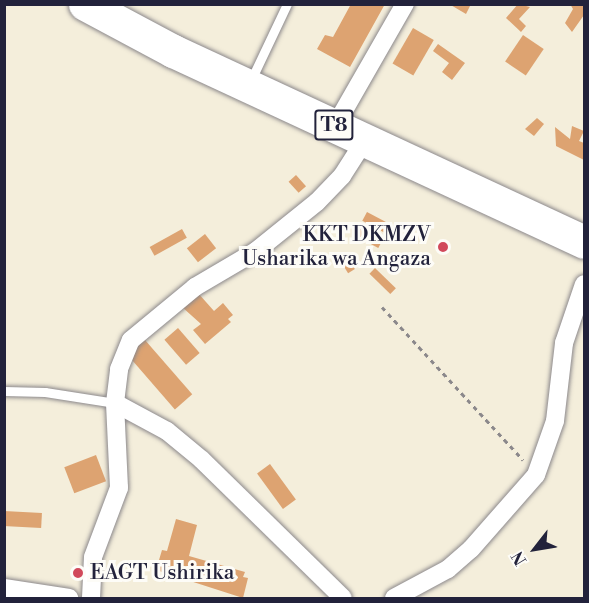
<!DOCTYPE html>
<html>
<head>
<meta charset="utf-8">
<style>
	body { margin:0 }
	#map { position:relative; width:589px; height:603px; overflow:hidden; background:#f4eedb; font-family:"Libre Bodoni",serif }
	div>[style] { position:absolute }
	.building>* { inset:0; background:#dda371; transform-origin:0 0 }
	.path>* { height:3px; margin-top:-1.5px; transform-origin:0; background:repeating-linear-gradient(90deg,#8b888b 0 4.5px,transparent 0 9px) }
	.roads { filter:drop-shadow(0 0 2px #8b888b) drop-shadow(0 0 2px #8b888b) }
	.lane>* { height:9px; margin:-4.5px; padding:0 4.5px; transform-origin:4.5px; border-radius:4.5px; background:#fff }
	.street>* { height:18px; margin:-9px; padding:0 9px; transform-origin:9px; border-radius:9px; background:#fff }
	.highway>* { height:33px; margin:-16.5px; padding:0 16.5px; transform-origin:16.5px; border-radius:16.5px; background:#fff }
	.dots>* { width:16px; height:16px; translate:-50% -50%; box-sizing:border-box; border:3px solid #fdfcf7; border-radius:50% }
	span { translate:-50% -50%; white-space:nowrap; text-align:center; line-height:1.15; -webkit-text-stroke:6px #fdfcf7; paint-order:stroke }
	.shield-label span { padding:2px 4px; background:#fdfcf7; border:2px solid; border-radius:4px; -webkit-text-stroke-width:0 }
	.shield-label { font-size:20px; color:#22223b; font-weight:700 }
	.poi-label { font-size:21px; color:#22223b }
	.right { translate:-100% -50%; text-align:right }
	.left { translate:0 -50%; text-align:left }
	.frame { position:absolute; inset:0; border:6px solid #22223b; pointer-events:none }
	.north { position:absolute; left:505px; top:519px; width:60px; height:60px; -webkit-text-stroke:4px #fdfcf7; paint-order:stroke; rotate:239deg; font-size:16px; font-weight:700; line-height:24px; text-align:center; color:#22223b }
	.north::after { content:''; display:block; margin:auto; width:21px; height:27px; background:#22223b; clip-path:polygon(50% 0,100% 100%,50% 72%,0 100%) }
</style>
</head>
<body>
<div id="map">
	<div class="building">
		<i style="clip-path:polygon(351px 4px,385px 4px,350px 67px,317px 49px,325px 35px,333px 37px)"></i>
		<i style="clip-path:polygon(449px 4px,471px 4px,466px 14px)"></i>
		<i style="clip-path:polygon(518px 4px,530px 7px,519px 19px,526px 26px,521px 32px,506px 18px)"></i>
		<i style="clip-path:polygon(570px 4px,584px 4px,584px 15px,572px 32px,565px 23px,573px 9px)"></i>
		<i style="left:413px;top:28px;width:24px;height:41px;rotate:30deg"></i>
		<i style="left:523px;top:35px;width:25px;height:32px;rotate:34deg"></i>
		<i style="clip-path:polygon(438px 44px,465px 63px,452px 80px,442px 72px,449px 63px,433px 51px)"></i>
		<i style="clip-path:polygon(537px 118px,544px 124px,534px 136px,525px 129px)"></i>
		<i style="clip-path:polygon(572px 126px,584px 131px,579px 141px,584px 143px,584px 160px,556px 146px,555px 127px,570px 139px)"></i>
		<i style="left:296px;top:175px;width:15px;height:10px;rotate:48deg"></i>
		<i style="left:367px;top:212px;width:30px;height:10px;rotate:28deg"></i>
		<i style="left:360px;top:227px;width:26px;height:10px;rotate:28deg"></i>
		<i style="left:182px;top:229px;width:10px;height:37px;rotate:61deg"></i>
		<i style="left:205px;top:234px;width:18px;height:23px;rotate:52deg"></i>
		<i style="left:348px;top:258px;width:13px;height:8px;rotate:58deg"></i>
		<i style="left:375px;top:268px;width:29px;height:8px;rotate:44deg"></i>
		<i style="clip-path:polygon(198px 293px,214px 311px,223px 303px,233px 315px,228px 319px,231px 322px,205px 344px,193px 330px,201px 324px,182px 307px)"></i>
		<i style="left:178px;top:328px;width:33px;height:18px;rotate:49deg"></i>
		<i style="left:145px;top:340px;width:72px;height:23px;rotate:49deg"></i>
		<i style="left:96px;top:455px;width:28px;height:34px;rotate:69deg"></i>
		<i style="left:270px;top:464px;width:44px;height:16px;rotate:54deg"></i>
		<i style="left:4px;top:511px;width:38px;height:15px;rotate:3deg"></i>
		<i style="clip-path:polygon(176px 519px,197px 525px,189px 556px,245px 572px,243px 577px,248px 578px,243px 598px,156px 570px,162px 550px,167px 551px)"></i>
	</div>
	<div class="path">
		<i style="left:382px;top:307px;width:208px;rotate:47.3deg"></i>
	</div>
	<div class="roads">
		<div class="lane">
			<i style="left:251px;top:80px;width:84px;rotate:-64.7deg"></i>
			<i style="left:4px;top:391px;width:41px;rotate:1.4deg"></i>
			<i style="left:45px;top:392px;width:71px;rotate:8.9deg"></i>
		</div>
		<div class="street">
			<i style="left:335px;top:126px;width:141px;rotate:-60.2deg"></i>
			<i style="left:115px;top:403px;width:59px;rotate:28.3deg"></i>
			<i style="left:167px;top:431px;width:45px;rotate:39.6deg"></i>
			<i style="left:202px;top:460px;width:197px;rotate:44.4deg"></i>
			<i style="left:4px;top:588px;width:66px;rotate:8.7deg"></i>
			<i style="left:91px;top:598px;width:41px;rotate:-87.2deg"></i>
			<i style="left:93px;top:557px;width:74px;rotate:-69.4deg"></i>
			<i style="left:119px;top:488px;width:85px;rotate:-92.7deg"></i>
			<i style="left:115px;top:403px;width:34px;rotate:-83deg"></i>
			<i style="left:119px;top:369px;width:31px;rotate:-68deg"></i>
			<i style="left:131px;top:340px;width:83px;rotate:-39.6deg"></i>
			<i style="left:195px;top:287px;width:71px;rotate:-30.5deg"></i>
			<i style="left:256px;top:251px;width:78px;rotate:-38.8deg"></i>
			<i style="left:317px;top:202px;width:36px;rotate:-46deg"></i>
			<i style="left:342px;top:176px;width:43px;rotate:-57.4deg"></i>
			<i style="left:394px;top:598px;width:61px;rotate:-28.2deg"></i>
			<i style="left:448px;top:569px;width:30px;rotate:-41deg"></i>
			<i style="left:471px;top:549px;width:98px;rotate:-48.7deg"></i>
			<i style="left:536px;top:475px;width:57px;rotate:-70.6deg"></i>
			<i style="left:555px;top:421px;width:79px;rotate:-83.4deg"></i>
			<i style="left:564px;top:343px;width:62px;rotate:-71.3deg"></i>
		</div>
		<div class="highway">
			<i style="left:85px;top:4px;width:100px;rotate:28.1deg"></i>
			<i style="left:173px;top:51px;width:453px;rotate:24.9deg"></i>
		</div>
	</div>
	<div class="dots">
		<i style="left:443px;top:247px;background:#d1495b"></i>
		<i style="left:78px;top:573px;background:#d1495b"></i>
	</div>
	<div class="shield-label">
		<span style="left:334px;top:125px">T8</span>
	</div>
	<div class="poi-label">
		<span class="right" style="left:431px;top:247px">KKT DKMZV<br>Usharika wa Angaza</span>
		<span class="left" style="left:90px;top:573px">EAGT Ushirika</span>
	</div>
	<div class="frame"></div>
	<div class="north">N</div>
</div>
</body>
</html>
